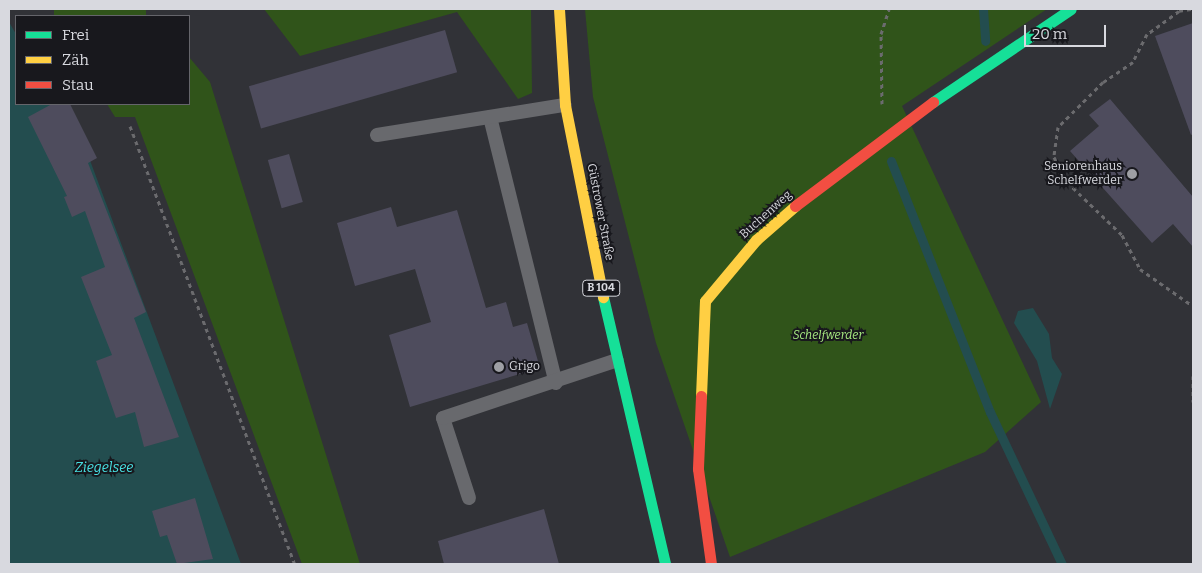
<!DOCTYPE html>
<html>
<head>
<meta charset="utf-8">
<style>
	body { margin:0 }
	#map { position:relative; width:1202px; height:573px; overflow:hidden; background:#313237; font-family:Bitter,serif }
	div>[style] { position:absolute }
	.green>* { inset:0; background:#30541a; transform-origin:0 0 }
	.water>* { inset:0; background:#234d4f }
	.stream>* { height:9px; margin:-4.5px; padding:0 4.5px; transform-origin:4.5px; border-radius:4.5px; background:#234d4f }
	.building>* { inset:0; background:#4e4c5d; transform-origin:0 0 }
	.path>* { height:3px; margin-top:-1.5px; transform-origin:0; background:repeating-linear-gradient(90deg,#6b6b6e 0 4px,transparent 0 8px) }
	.lane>* { height:14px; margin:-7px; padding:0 7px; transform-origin:7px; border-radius:7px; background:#68696d }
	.fast>* { height:11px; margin:-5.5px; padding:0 5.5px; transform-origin:5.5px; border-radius:5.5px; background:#16e098 }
	.slow>* { height:11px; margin:-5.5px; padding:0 5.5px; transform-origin:5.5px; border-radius:5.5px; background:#ffcf43 }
	.jam>* { height:11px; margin:-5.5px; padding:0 5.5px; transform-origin:5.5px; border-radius:5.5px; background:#f24e42 }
	.dots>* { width:14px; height:14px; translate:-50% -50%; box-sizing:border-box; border:2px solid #18181d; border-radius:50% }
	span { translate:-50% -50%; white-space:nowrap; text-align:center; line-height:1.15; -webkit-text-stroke:4px #18181d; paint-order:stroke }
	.shield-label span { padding:1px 4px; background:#18181d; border:1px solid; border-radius:4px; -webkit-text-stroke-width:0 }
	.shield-label { font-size:11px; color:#d8d9df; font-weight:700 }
	.poi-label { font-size:12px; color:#d8d9df }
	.right { translate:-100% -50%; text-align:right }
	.left { translate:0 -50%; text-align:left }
	.street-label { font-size:12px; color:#d8d9df }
	.park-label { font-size:12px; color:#a8ed82; font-style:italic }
	.water-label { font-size:14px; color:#47dfe1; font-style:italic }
	.frame { position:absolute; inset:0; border:10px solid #d8d9df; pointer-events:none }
	.legend { position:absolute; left:15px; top:15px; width:175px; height:90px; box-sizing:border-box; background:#18181d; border:1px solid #65656b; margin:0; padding:6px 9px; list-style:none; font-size:15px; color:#d8d9df }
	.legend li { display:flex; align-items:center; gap:10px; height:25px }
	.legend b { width:25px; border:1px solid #65656b }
	.scale { position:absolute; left:1024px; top:25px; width:82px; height:22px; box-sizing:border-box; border:2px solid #d8d9df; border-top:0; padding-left:6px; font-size:15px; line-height:18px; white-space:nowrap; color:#d8d9df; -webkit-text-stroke:4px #18181d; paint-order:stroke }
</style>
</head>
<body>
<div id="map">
	<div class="green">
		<i style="left:54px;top:9px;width:92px;height:8px"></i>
		<i style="clip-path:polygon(264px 9px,531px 9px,532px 93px,518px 99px,457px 12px,300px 56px)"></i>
		<i style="clip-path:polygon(585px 9px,1047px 9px,902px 106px,1041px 402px,985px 452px,730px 557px,656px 343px,593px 97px)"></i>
		<i style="clip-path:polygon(189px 57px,210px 82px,360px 564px,302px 564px,135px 117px,115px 117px,107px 104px,189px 104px)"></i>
	</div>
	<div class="water">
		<i style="clip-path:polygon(9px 22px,16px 34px,16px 104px,60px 104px,82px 139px,241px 564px,9px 564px)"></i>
		<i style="clip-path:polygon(1033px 308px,1049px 334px,1052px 358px,1062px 374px,1050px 409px,1037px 361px,1014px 323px,1018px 311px)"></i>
	</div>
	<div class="stream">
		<i style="left:983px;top:9px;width:32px;rotate:86deg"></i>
		<i style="left:891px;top:161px;width:270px;rotate:68.5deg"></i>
		<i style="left:990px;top:412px;width:168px;rotate:64.7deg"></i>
	</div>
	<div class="building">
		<i style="clip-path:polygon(1193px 23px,1193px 134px,1191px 135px,1155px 36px)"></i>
		<i style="left:445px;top:30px;width:44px;height:204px;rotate:74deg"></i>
		<i style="clip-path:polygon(1110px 99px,1193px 197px,1193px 247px,1173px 224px,1152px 243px,1070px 151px,1099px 126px,1089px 115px)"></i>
		<i style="clip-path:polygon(52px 104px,70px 104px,97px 158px,88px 163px,146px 312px,134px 318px,179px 437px,144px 447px,135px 412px,116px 418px,96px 361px,112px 355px,81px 277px,105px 267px,85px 211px,72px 217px,64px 197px,67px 196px,28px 117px)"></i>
		<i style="left:289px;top:154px;width:50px;height:22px;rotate:74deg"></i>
		<i style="clip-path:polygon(391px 207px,397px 227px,457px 210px,486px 308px,506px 302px,513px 327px,527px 323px,540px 368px,410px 407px,389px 335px,431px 322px,415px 269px,355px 286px,337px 223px)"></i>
		<i style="clip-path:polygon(195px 498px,213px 559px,177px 564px,167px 535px,160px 537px,152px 511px)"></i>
		<i style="clip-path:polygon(544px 509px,559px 564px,444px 564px,438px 541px)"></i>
	</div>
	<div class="path">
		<i style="left:1191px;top:9px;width:12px;rotate:171deg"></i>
		<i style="left:1179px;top:11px;width:39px;rotate:144deg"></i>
		<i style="left:1147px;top:34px;width:31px;rotate:117deg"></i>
		<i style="left:1133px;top:62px;width:36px;rotate:146deg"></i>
		<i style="left:1103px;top:82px;width:64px;rotate:135deg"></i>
		<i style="left:1058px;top:127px;width:30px;rotate:98deg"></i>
		<i style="left:1054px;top:157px;width:28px;rotate:63deg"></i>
		<i style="left:1067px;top:182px;width:76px;rotate:43.9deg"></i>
		<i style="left:1122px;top:235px;width:38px;rotate:62deg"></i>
		<i style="left:1140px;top:269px;width:65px;rotate:34.9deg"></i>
		<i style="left:882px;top:104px;width:70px;rotate:-90.8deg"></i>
		<i style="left:881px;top:34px;width:26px;rotate:-72deg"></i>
		<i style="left:130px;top:126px;width:468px;rotate:69.4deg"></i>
		<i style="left:1193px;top:376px;width:26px;rotate:90deg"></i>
	</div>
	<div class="lane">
		<i style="left:490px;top:117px;width:274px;rotate:76.1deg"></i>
		<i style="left:377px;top:135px;width:190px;rotate:-9.1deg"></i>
		<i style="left:469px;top:498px;width:84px;rotate:-108deg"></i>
		<i style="left:443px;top:418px;width:183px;rotate:-18.4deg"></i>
	</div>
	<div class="fast">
		<i style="left:933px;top:102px;width:166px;rotate:-34deg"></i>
		<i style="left:603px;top:297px;width:274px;rotate:76.9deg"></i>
	</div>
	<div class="slow">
		<i style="left:559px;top:9px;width:96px;rotate:86.4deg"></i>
		<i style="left:565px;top:105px;width:196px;rotate:78.8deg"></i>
		<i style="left:701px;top:396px;width:95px;rotate:-87.6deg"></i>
		<i style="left:705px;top:301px;width:80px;rotate:-50.1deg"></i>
		<i style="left:756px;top:240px;width:52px;rotate:-41.1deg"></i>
	</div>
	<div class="jam">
		<i style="left:795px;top:206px;width:173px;rotate:-37deg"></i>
		<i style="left:701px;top:396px;width:73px;rotate:92.4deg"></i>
		<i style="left:698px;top:469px;width:96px;rotate:82.2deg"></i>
	</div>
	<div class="dots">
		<i style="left:1132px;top:174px;background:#9e9fa4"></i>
		<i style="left:499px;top:367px;background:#9e9fa4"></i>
	</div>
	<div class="shield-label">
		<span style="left:601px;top:288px">B 104</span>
	</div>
	<div class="poi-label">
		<span class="right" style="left:1122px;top:174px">Seniorenhaus<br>Schelfwerder</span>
		<span class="left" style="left:509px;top:367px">Grigo</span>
	</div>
	<div class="street-label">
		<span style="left:600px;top:212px;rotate:79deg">Güstrower Straße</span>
		<span style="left:766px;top:215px;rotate:-42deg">Buchenweg</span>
	</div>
	<div class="park-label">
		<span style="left:828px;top:336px">Schelfwerder</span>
	</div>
	<div class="water-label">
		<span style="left:104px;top:468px">Ziegelsee</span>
	</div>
	<div class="frame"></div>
	<ul class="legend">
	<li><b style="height:6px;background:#16e098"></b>Frei</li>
	<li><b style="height:6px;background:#ffcf43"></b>Zäh</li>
	<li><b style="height:6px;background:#f24e42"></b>Stau</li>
	</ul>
	<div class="scale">20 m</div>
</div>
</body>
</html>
